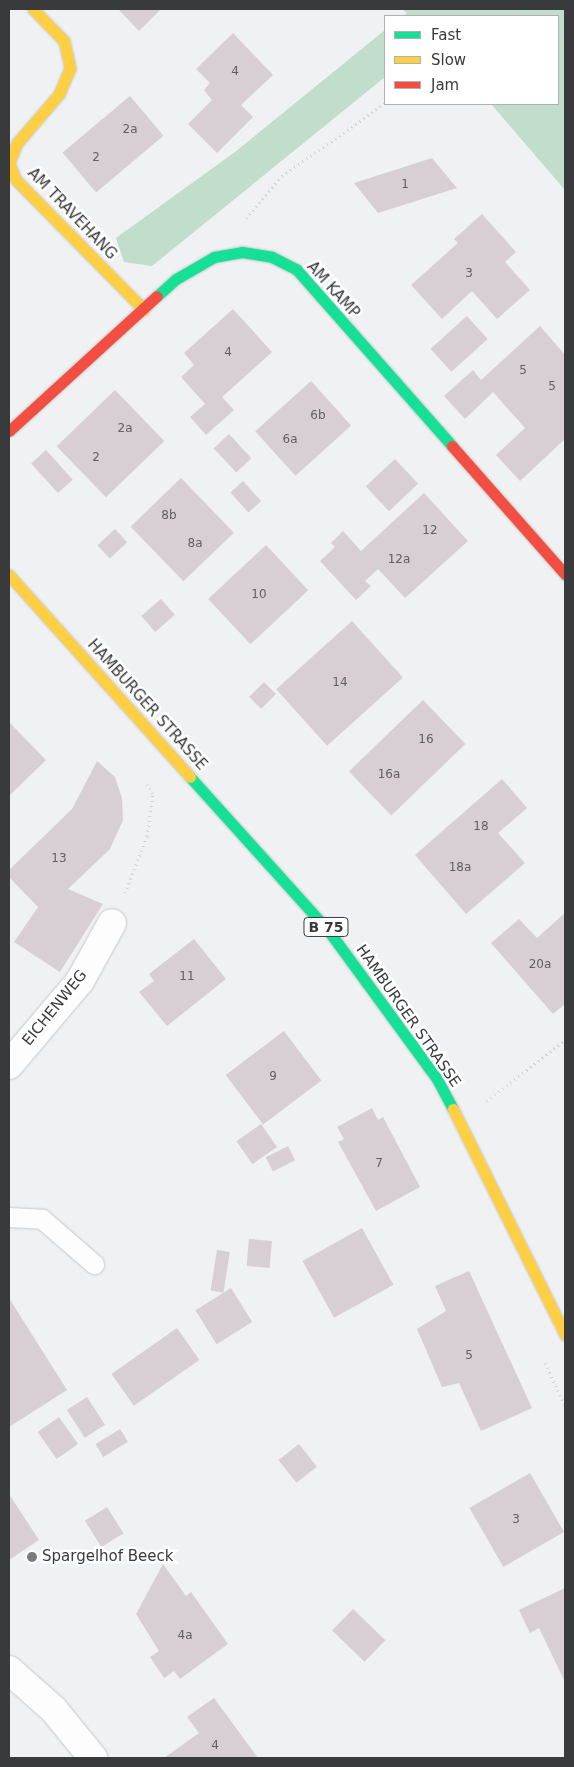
<!DOCTYPE html>
<html>
<head>
<meta charset="utf-8">
<style>
	body { margin:0 }
	#map { position:relative; width:574px; height:1767px; overflow:hidden; background:#eff1f3; font-family:"DejaVu Sans",sans-serif }
	div>[style] { position:absolute }
	.green>* { inset:0; background:#c0decb }
	.building>* { inset:0; background:#d8cfd5; transform-origin:0 0 }
	.path>* { height:3px; margin-top:-1.5px; transform-origin:0; background:repeating-linear-gradient(90deg,#d0d1d2 0 1px,transparent 0 5px) }
	.roads { filter:drop-shadow(0 0 1px #c6c8ca) drop-shadow(0 0 1px #c6c8ca) }
	.lane>* { height:19px; margin:-9.5px; padding:0 9.5px; transform-origin:9.5px; border-radius:9.5px; background:#fdfdfd }
	.street>* { height:28px; margin:-14px; padding:0 14px; transform-origin:14px; border-radius:14px; background:#fdfdfd }
	.fast>* { height:11px; margin:-5.5px; padding:0 5.5px; transform-origin:5.5px; border-radius:5.5px; background:#16e098 }
	.slow>* { height:11px; margin:-5.5px; padding:0 5.5px; transform-origin:5.5px; border-radius:5.5px; background:#ffcf43 }
	.jam>* { height:11px; margin:-5.5px; padding:0 5.5px; transform-origin:5.5px; border-radius:5.5px; background:#f24e42 }
	.dots>* { width:14px; height:14px; translate:-50% -50%; box-sizing:border-box; border:2px solid #fff; border-radius:50% }
	span { translate:-50% -50%; white-space:nowrap; text-align:center; line-height:1.15; -webkit-text-stroke:5px #fff; paint-order:stroke }
	.number-label { font-size:12px; color:#615f62 }
	.number-label span { -webkit-text-stroke-width:0 }
	.shield-label span { padding:1px 4px; background:#fff; border:1px solid; border-radius:4px; -webkit-text-stroke-width:0 }
	.shield-label { font-size:14px; color:#393a3c; font-weight:700 }
	.street-label { font-size:15px; color:#393a3c }
	.poi-label { font-size:15px; color:#393a3c }
	.left { translate:0 -50%; text-align:left }
	.frame { position:absolute; inset:0; border:10px solid #393a3c; pointer-events:none }
	.legend { position:absolute; left:384px; top:15px; width:175px; height:90px; box-sizing:border-box; background:#fff; border:1px solid #b0b0b1; margin:0; padding:6px 9px; list-style:none; font-size:15px; color:#393a3c }
	.legend li { display:flex; align-items:center; gap:10px; height:25px }
	.legend b { width:25px; border:1px solid #b0b0b1 }
</style>
</head>
<body>
<div id="map">
	<div class="green">
		<i style="clip-path:polygon(402px 9px,565px 9px,565px 190px,491px 104px,558px 104px,558px 16px,403px 16px,407px 13px)"></i>
		<i style="clip-path:polygon(385px 30px,385px 77px,152px 266px,124px 262px,116px 238px,235px 152px)"></i>
	</div>
	<div class="building">
		<i style="clip-path:polygon(118px 9px,161px 9px,139px 31px)"></i>
		<i style="clip-path:polygon(233px 33px,273px 75px,241px 105px,253px 117px,217px 153px,188px 124px,212px 100px,204px 90px,210px 83px,196px 69px)"></i>
		<i style="left:130px;top:96px;width:52px;height:88px;rotate:50deg"></i>
		<i style="clip-path:polygon(432px 158px,457px 188px,378px 213px,354px 183px)"></i>
		<i style="clip-path:polygon(482px 214px,516px 252px,505px 262px,530px 290px,497px 319px,472px 291px,442px 319px,411px 285px,458px 243px,454px 239px)"></i>
		<i style="clip-path:polygon(233px 309px,272px 352px,222px 397px,234px 410px,206px 435px,190px 417px,205px 404px,181px 377px,194px 365px,184px 353px)"></i>
		<i style="left:467px;top:316px;width:31px;height:49px;rotate:48deg"></i>
		<i style="clip-path:polygon(540px 326px,565px 355px,565px 439px,520px 481px,496px 455px,525px 428px,493px 392px,465px 419px,444px 396px,473px 370px,481px 380px)"></i>
		<i style="left:311px;top:381px;width:60px;height:75px;rotate:48deg"></i>
		<i style="left:115px;top:390px;width:71px;height:81px;rotate:46deg"></i>
		<i style="left:229px;top:434px;width:33px;height:21px;rotate:47deg"></i>
		<i style="left:46px;top:450px;width:40px;height:20px;rotate:48deg"></i>
		<i style="left:395px;top:459px;width:34px;height:40px;rotate:47deg"></i>
		<i style="left:181px;top:478px;width:76px;height:70px;rotate:46deg"></i>
		<i style="left:243px;top:481px;width:27px;height:17px;rotate:48deg"></i>
		<i style="clip-path:polygon(424px 493px,468px 541px,405px 598px,378px 569px,365px 581px,371px 586px,356px 600px,320px 561px,335px 547px,331px 543px,343px 531px,361px 551px)"></i>
		<i style="left:115px;top:529px;width:18px;height:24px;rotate:47deg"></i>
		<i style="left:266px;top:545px;width:62px;height:79px;rotate:47deg"></i>
		<i style="left:161px;top:599px;width:21px;height:26px;rotate:49deg"></i>
		<i style="left:352px;top:621px;width:76px;height:102px;rotate:48deg"></i>
		<i style="left:264px;top:682px;width:17px;height:21px;rotate:45deg"></i>
		<i style="left:423px;top:700px;width:61px;height:103px;rotate:46deg"></i>
		<i style="clip-path:polygon(9px 722px,46px 760px,9px 796px)"></i>
		<i style="clip-path:polygon(97px 761px,115px 777px,122px 798px,123px 820px,110px 849px,68px 889px,103px 904px,60px 972px,14px 942px,38px 907px,9px 877px,9px 870px,72px 809px)"></i>
		<i style="clip-path:polygon(502px 779px,527px 808px,498px 833px,525px 863px,466px 914px,415px 855px)"></i>
		<i style="clip-path:polygon(565px 913px,565px 1004px,553px 1014px,491px 943px,519px 919px,537px 938px)"></i>
		<i style="clip-path:polygon(194px 939px,226px 979px,167px 1026px,139px 992px,154px 981px,149px 974px)"></i>
		<i style="left:284px;top:1031px;width:62px;height:73px;rotate:53deg"></i>
		<i style="clip-path:polygon(372px 1108px,378px 1120px,383px 1117px,420px 1187px,376px 1211px,338px 1142px,344px 1139px,337px 1127px)"></i>
		<i style="left:261px;top:1124px;width:28px;height:30px;rotate:55deg"></i>
		<i style="left:288px;top:1146px;width:16px;height:25px;rotate:63deg"></i>
		<i style="left:362px;top:1228px;width:65px;height:68px;rotate:61deg"></i>
		<i style="left:249px;top:1239px;width:23px;height:27px;rotate:5deg"></i>
		<i style="left:217px;top:1250px;width:13px;height:41px;rotate:9deg"></i>
		<i style="clip-path:polygon(469px 1271px,532px 1408px,481px 1431px,459px 1383px,442px 1387px,417px 1329px,446px 1311px,435px 1286px)"></i>
		<i style="left:231px;top:1288px;width:40px;height:42px;rotate:58deg"></i>
		<i style="clip-path:polygon(9px 1298px,67px 1390px,9px 1427px)"></i>
		<i style="left:177px;top:1328px;width:39px;height:80px;rotate:55deg"></i>
		<i style="left:87px;top:1397px;width:33px;height:24px;rotate:57deg"></i>
		<i style="left:59px;top:1417px;width:33px;height:26px;rotate:55deg"></i>
		<i style="left:120px;top:1429px;width:15px;height:29px;rotate:58deg"></i>
		<i style="left:299px;top:1444px;width:29px;height:26px;rotate:52deg"></i>
		<i style="left:530px;top:1473px;width:68px;height:70px;rotate:60deg"></i>
		<i style="clip-path:polygon(9px 1494px,39px 1540px,9px 1560px)"></i>
		<i style="left:107px;top:1507px;width:31px;height:26px;rotate:58deg"></i>
		<i style="clip-path:polygon(163px 1564px,186px 1596px,191px 1592px,228px 1644px,180px 1679px,174px 1671px,164px 1678px,150px 1657px,159px 1651px,136px 1614px)"></i>
		<i style="clip-path:polygon(565px 1588px,565px 1682px,539px 1628px,530px 1633px,519px 1610px)"></i>
		<i style="left:353px;top:1609px;width:45px;height:30px;rotate:44deg"></i>
		<i style="clip-path:polygon(214px 1698px,258px 1758px,164px 1758px,199px 1733px,187px 1717px)"></i>
	</div>
	<div class="path">
		<i style="left:542px;top:9px;width:9px;rotate:49deg"></i>
		<i style="left:508px;top:16px;width:13px;rotate:-32deg"></i>
		<i style="left:558px;top:28px;width:11px;rotate:52deg"></i>
		<i style="left:246px;top:218px;width:55px;rotate:-49.4deg"></i>
		<i style="left:282px;top:176px;width:126px;rotate:-35.3deg"></i>
		<i style="left:125px;top:893px;width:61px;rotate:-68.9deg"></i>
		<i style="left:147px;top:836px;width:43px;rotate:-82.1deg"></i>
		<i style="left:153px;top:793px;width:14px;rotate:-124deg"></i>
		<i style="left:487px;top:1101px;width:99px;rotate:-38deg"></i>
		<i style="left:545px;top:1363px;width:47px;rotate:65.1deg"></i>
	</div>
	<div class="roads">
		<div class="lane">
			<i style="left:9px;top:1217px;width:33px;rotate:3deg"></i>
			<i style="left:42px;top:1219px;width:69px;rotate:40.9deg"></i>
		</div>
		<div class="street">
			<i style="left:9px;top:1065px;width:110px;rotate:-49.8deg"></i>
			<i style="left:80px;top:981px;width:66px;rotate:-61.1deg"></i>
			<i style="left:9px;top:1670px;width:60px;rotate:41.6deg"></i>
			<i style="left:54px;top:1710px;width:62px;rotate:50.9deg"></i>
		</div>
		<div class="fast">
			<i style="left:157px;top:296px;width:25px;rotate:-42deg"></i>
			<i style="left:176px;top:279px;width:44px;rotate:-30.1deg"></i>
			<i style="left:214px;top:257px;width:28px;rotate:-10deg"></i>
			<i style="left:242px;top:252px;width:30px;rotate:9deg"></i>
			<i style="left:272px;top:257px;width:28px;rotate:27deg"></i>
			<i style="left:297px;top:270px;width:235px;rotate:48.6deg"></i>
			<i style="left:190px;top:777px;width:206px;rotate:48deg"></i>
			<i style="left:328px;top:930px;width:185px;rotate:53.8deg"></i>
			<i style="left:437px;top:1079px;width:34px;rotate:62deg"></i>
		</div>
		<div class="slow">
			<i style="left:33px;top:9px;width:45px;rotate:45.9deg"></i>
			<i style="left:64px;top:41px;width:28px;rotate:77deg"></i>
			<i style="left:70px;top:68px;width:28px;rotate:113deg"></i>
			<i style="left:59px;top:94px;width:65px;rotate:130.6deg"></i>
			<i style="left:17px;top:143px;width:22px;rotate:112deg"></i>
			<i style="left:9px;top:163px;width:18px;rotate:68deg"></i>
			<i style="left:16px;top:180px;width:182px;rotate:45.4deg"></i>
			<i style="left:9px;top:575px;width:271px;rotate:48.1deg"></i>
			<i style="left:453px;top:1109px;width:252px;rotate:63.6deg"></i>
		</div>
		<div class="jam">
			<i style="left:9px;top:431px;width:200px;rotate:-42.4deg"></i>
			<i style="left:452px;top:446px;width:171px;rotate:48.6deg"></i>
		</div>
	</div>
	<div class="dots">
		<i style="left:32px;top:1557px;background:#797a7c"></i>
	</div>
	<div class="number-label">
		<span style="left:235px;top:72px">4</span>
		<span style="left:130px;top:130px">2a</span>
		<span style="left:96px;top:158px">2</span>
		<span style="left:405px;top:185px">1</span>
		<span style="left:469px;top:274px">3</span>
		<span style="left:228px;top:353px">4</span>
		<span style="left:523px;top:371px">5</span>
		<span style="left:552px;top:387px">5</span>
		<span style="left:318px;top:416px">6b</span>
		<span style="left:125px;top:429px">2a</span>
		<span style="left:290px;top:440px">6a</span>
		<span style="left:96px;top:458px">2</span>
		<span style="left:169px;top:516px">8b</span>
		<span style="left:430px;top:531px">12</span>
		<span style="left:195px;top:544px">8a</span>
		<span style="left:399px;top:560px">12a</span>
		<span style="left:259px;top:595px">10</span>
		<span style="left:340px;top:683px">14</span>
		<span style="left:426px;top:740px">16</span>
		<span style="left:389px;top:775px">16a</span>
		<span style="left:481px;top:827px">18</span>
		<span style="left:59px;top:859px">13</span>
		<span style="left:460px;top:868px">18a</span>
		<span style="left:540px;top:965px">20a</span>
		<span style="left:187px;top:977px">11</span>
		<span style="left:273px;top:1077px">9</span>
		<span style="left:379px;top:1164px">7</span>
		<span style="left:469px;top:1356px">5</span>
		<span style="left:516px;top:1520px">3</span>
		<span style="left:185px;top:1636px">4a</span>
		<span style="left:215px;top:1746px">4</span>
	</div>
	<div class="shield-label">
		<span style="left:326px;top:927px">B 75</span>
	</div>
	<div class="street-label">
		<span style="left:72px;top:214px;rotate:46deg">AM TRAVEHANG</span>
		<span style="left:333px;top:290px;rotate:48deg">AM KAMP</span>
		<span style="left:147px;top:705px;rotate:48deg">HAMBURGER STRASSE</span>
		<span style="left:55px;top:1008px;rotate:-51deg">EICHENWEG</span>
		<span style="left:408px;top:1016px;rotate:55deg">HAMBURGER STRASSE</span>
	</div>
	<div class="poi-label">
		<span class="left" style="left:42px;top:1557px">Spargelhof Beeck</span>
	</div>
	<div class="frame"></div>
	<ul class="legend">
	<li><b style="height:6px;background:#16e098"></b>Fast</li>
	<li><b style="height:6px;background:#ffcf43"></b>Slow</li>
	<li><b style="height:6px;background:#f24e42"></b>Jam</li>
	</ul>
</div>
</body>
</html>
